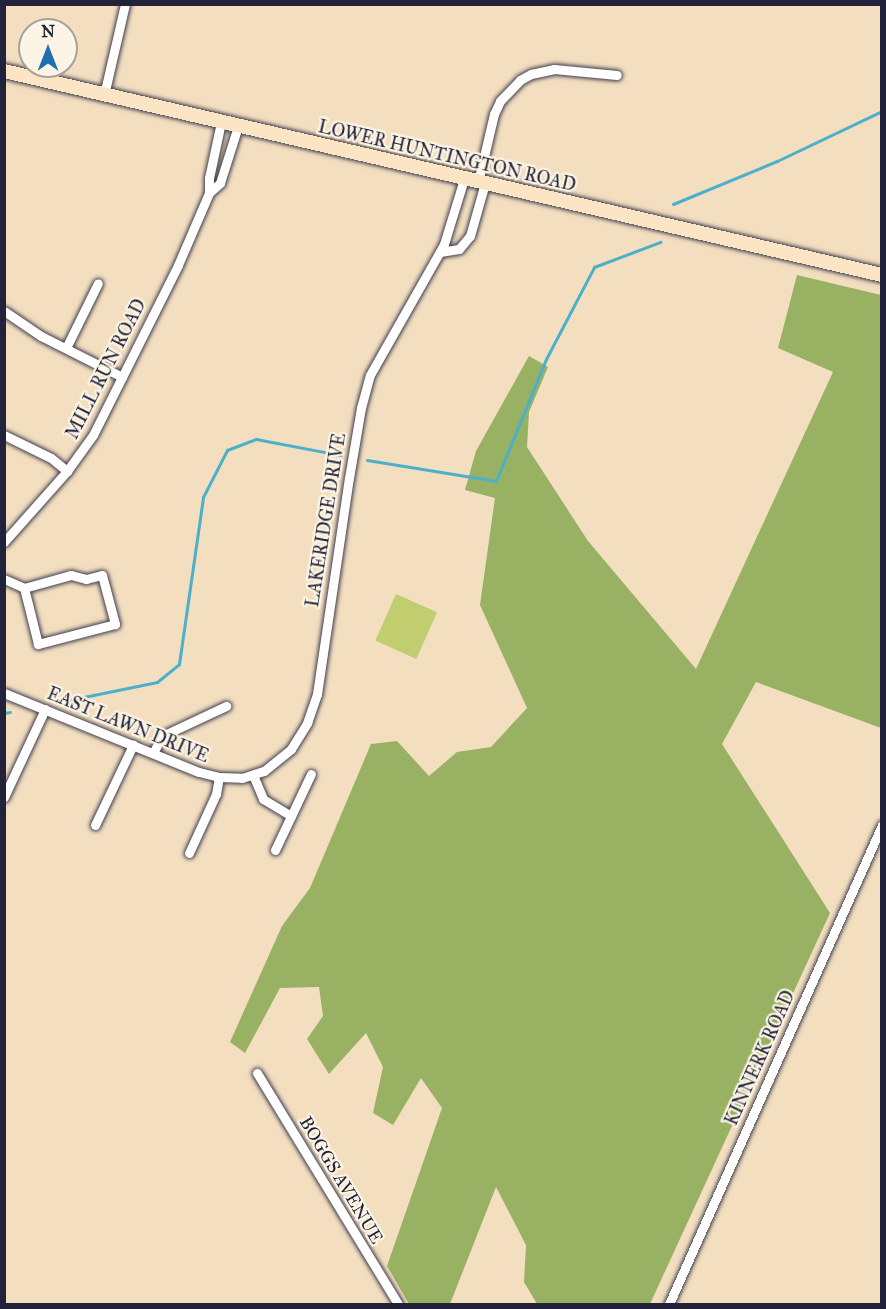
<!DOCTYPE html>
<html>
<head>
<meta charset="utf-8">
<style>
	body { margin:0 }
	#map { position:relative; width:886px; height:1309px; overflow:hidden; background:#f3dfc0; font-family:"IM FELL Great Primer",serif }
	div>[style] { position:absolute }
	.green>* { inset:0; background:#c1ce70; transform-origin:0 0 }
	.forest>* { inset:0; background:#98b162 }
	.stream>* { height:3px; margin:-1.5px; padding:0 1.5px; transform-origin:1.5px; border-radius:1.5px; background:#4cb0cb }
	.roads { filter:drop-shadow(0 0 2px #413e4f) drop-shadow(0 0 2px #413e4f) }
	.minor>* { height:9px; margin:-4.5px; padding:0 4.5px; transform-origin:4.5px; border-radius:4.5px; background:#fff }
	.secondary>* { height:14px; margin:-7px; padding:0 7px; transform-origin:7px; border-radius:7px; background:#fce5c4 }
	span { translate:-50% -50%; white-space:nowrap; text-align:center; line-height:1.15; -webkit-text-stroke:4.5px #fcf5e5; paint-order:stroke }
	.street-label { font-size:18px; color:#22223b }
	.frame { position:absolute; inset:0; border:6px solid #22223b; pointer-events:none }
	.north { position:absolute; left:18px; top:18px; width:60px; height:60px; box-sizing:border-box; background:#fcf5e5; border:2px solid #a5a1a1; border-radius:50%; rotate:0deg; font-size:16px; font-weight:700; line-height:24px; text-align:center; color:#22223b }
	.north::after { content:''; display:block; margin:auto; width:21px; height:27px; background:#1f6fb2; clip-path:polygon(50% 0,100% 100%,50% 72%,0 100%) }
</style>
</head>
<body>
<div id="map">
	<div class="green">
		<i style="left:396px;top:594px;width:45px;height:51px;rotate:24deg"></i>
	</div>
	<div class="forest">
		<i style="clip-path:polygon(797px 275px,881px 295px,881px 728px,756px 682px,722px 744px,830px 913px,650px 1304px,537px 1304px,524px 1282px,526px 1245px,496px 1187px,450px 1304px,409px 1304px,387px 1266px,442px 1108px,421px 1078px,393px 1125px,373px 1113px,383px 1067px,366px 1033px,329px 1074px,307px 1039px,323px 1016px,319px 987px,280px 988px,245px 1053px,230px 1042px,282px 926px,310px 888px,371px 744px,397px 741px,429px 776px,457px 752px,491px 747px,527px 708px,480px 605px,495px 498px,465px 490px,476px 451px,529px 356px,548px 367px,529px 412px,527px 447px,588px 541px,696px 669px,833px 372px,778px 348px)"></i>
	</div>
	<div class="stream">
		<i style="left:673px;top:204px;width:113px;rotate:-22.5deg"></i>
		<i style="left:777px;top:161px;width:116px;rotate:-25.5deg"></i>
		<i style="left:367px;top:460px;width:131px;rotate:9.2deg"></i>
		<i style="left:496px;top:481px;width:132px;rotate:-67.7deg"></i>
		<i style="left:546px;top:359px;width:104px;rotate:-62.4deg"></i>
		<i style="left:594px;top:267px;width:71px;rotate:-20.7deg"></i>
		<i style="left:64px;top:701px;width:95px;rotate:-11.5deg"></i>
		<i style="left:157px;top:682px;width:28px;rotate:-39deg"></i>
		<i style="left:179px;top:664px;width:169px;rotate:-81.8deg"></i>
		<i style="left:203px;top:497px;width:53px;rotate:-62.9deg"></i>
		<i style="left:227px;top:450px;width:31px;rotate:-21deg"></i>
		<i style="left:256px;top:439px;width:86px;rotate:10.8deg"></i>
		<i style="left:4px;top:713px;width:6px;rotate:-9deg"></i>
	</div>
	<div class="roads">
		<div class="minor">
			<i style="left:104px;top:95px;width:93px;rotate:-77deg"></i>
			<i style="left:478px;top:182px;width:70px;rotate:-76.8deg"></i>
			<i style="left:494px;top:114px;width:14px;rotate:-65deg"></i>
			<i style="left:500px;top:101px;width:29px;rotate:-46deg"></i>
			<i style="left:520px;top:80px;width:13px;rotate:-29deg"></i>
			<i style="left:531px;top:74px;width:24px;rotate:-12deg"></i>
			<i style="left:554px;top:69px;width:63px;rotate:5.4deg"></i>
			<i style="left:209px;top:193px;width:15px;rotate:-90deg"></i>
			<i style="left:209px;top:178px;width:57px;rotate:-77.9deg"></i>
			<i style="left:440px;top:252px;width:19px;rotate:-9deg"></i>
			<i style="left:459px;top:249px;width:17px;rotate:-50deg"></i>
			<i style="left:470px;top:236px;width:55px;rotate:-74.2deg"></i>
			<i style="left:4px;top:311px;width:45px;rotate:34deg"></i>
			<i style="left:41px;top:336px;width:91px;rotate:26.8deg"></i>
			<i style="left:66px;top:348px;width:72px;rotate:-63.8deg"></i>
			<i style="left:4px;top:435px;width:52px;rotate:26.1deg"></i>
			<i style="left:51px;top:458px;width:21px;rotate:39deg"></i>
			<i style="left:4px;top:542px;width:95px;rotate:-48.4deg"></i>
			<i style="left:67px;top:471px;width:44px;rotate:-54.2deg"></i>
			<i style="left:93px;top:435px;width:190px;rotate:-63.4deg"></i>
			<i style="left:178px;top:265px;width:78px;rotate:-66.7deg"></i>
			<i style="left:209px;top:193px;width:15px;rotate:-42deg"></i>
			<i style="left:220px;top:183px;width:60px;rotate:-72.5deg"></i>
			<i style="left:4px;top:579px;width:22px;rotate:24deg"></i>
			<i style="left:24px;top:588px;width:49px;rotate:-15.5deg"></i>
			<i style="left:71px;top:575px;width:16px;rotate:15deg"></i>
			<i style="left:86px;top:579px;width:16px;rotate:-14deg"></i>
			<i style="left:102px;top:575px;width:51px;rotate:75.1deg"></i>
			<i style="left:115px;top:624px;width:80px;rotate:165.4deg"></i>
			<i style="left:38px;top:644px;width:58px;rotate:-104deg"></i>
			<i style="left:4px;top:693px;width:210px;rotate:22.1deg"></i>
			<i style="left:199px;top:772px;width:21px;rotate:14deg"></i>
			<i style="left:219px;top:777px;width:23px;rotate:2deg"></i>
			<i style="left:242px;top:778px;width:23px;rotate:-18deg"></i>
			<i style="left:264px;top:771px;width:35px;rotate:-39deg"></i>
			<i style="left:291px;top:749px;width:31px;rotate:-58deg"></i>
			<i style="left:307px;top:723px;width:31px;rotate:-71deg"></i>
			<i style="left:317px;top:694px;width:218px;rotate:-81.6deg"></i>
			<i style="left:349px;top:478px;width:71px;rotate:-80.3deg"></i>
			<i style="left:361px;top:408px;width:34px;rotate:-75deg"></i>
			<i style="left:370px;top:375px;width:150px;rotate:-60.5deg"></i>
			<i style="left:444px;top:244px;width:68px;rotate:-72.9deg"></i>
			<i style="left:153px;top:753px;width:19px;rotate:-62deg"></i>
			<i style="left:162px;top:736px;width:71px;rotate:-25.1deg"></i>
			<i style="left:253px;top:775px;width:26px;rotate:67deg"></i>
			<i style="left:263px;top:799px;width:33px;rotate:31deg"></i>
			<i style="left:4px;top:797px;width:97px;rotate:-65deg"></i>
			<i style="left:95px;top:825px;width:89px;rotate:-64.6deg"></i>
			<i style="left:275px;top:850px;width:84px;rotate:-64.7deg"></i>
			<i style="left:189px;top:853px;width:65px;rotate:-65.4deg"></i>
			<i style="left:216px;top:794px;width:17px;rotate:-80deg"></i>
			<i style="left:257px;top:1073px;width:271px;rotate:58.6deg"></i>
			<i style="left:669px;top:1304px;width:524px;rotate:-66.03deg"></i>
		</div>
		<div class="secondary">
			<i style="left:4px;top:71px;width:901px;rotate:13.08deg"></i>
		</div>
	</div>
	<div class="street-label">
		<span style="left:447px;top:156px;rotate:13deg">LOWER HUNTINGTON ROAD</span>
		<span style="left:106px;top:369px;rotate:-63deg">MILL RUN ROAD</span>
		<span style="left:326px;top:520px;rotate:-81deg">LAKERIDGE DRIVE</span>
		<span style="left:128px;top:725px;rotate:22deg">EAST LAWN DRIVE</span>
		<span style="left:760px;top:1058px;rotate:-66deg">KINNERK ROAD</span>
		<span style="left:341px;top:1180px;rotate:59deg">BOGGS AVENUE</span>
	</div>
	<div class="frame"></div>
	<div class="north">N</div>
</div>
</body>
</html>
